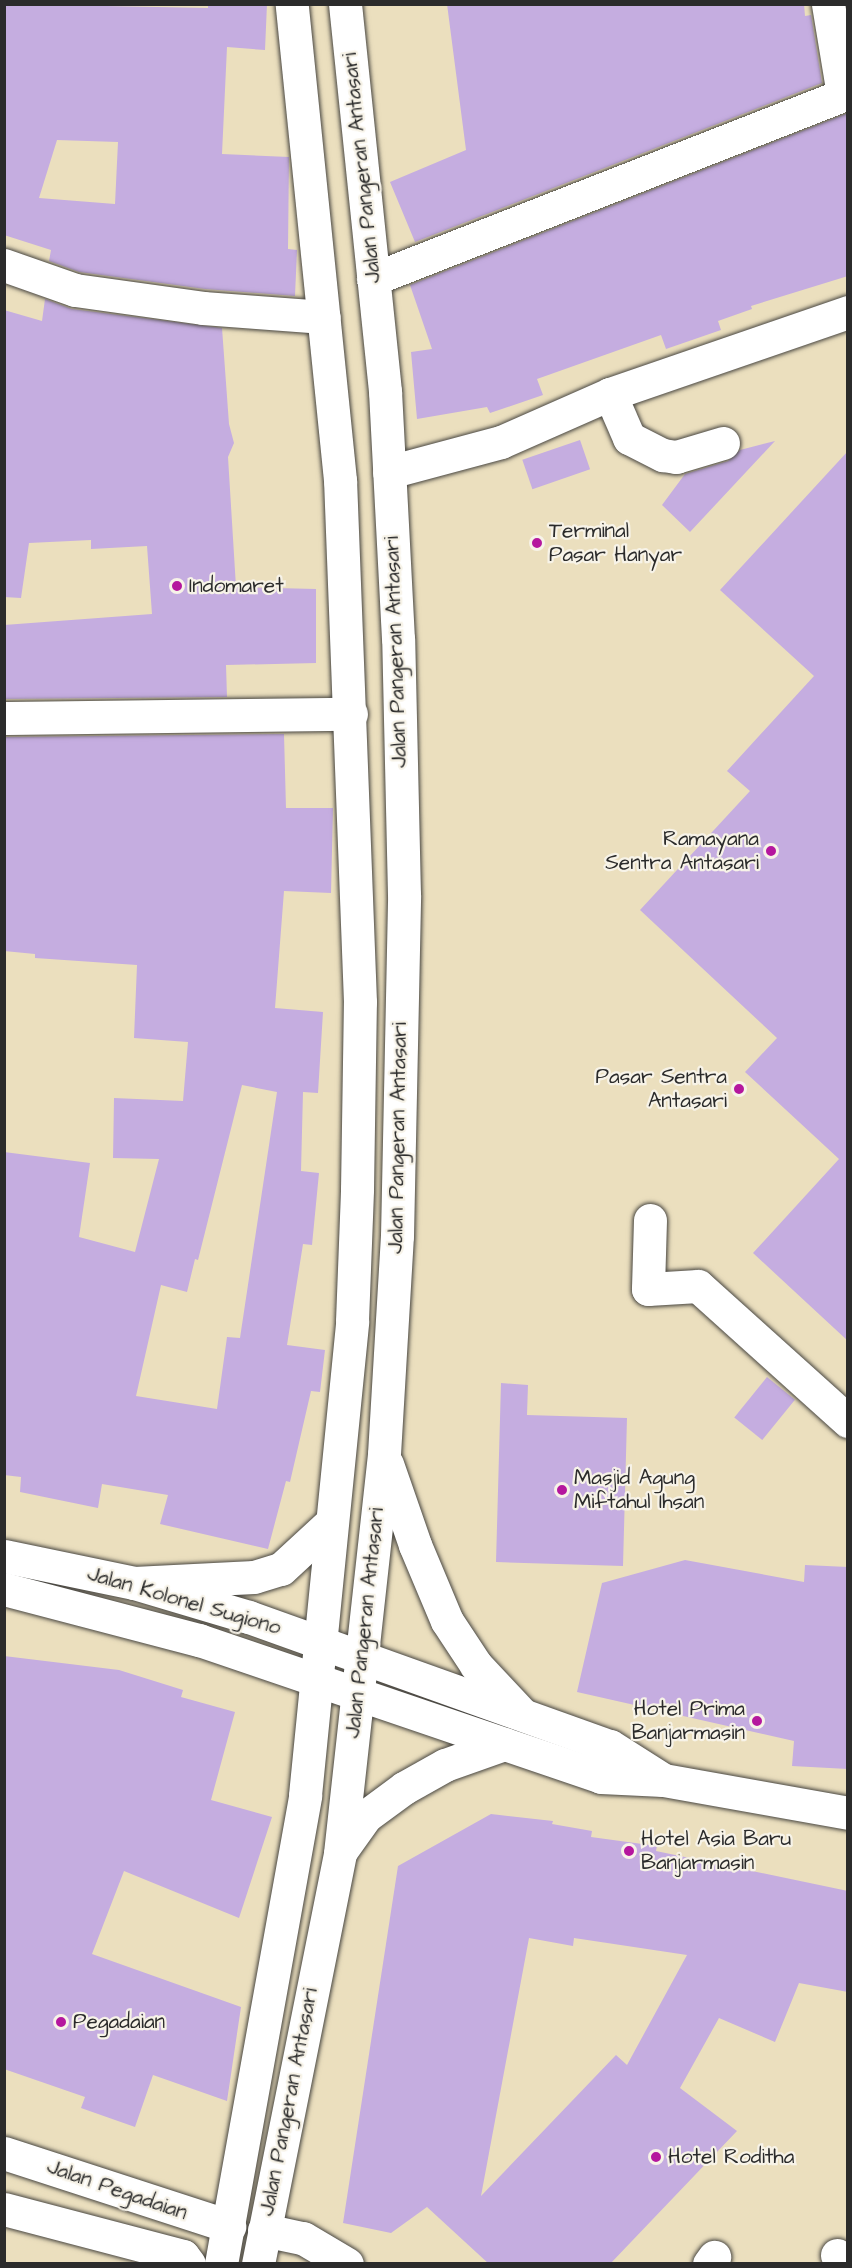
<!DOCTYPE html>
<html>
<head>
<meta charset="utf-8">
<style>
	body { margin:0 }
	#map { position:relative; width:852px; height:2268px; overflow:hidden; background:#ebdfbe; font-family:"Architects Daughter",sans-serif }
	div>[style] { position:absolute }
	.building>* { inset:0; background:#c5ade0; transform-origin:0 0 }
	.roads { filter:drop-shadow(0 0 2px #484641) drop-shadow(0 0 2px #484641) }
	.minor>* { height:33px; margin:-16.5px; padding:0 16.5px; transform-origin:16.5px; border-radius:16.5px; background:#fff }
	.major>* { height:33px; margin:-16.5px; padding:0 16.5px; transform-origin:16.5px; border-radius:16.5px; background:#fff }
	.highway>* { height:33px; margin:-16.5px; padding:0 16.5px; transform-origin:16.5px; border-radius:16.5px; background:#fff }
	.dots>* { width:16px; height:16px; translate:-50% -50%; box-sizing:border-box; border:3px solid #f7f3e8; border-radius:50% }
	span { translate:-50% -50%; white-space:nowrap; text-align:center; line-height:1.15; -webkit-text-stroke:4.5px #f7f3e8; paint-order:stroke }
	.street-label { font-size:21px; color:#2b2b2b }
	.poi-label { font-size:21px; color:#2b2b2b }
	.left { translate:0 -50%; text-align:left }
	.right { translate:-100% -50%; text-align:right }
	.frame { position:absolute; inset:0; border:6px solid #2b2b2b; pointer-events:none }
</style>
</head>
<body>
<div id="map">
	<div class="building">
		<i style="clip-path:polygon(evenodd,4px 4px,208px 8px,208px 4px,267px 4px,265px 50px,227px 47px,222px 154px,289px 157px,288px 249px,297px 250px,295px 296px,205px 289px,79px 272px,49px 261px,51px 250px,4px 235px,4px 4px,57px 140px,118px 142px,115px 204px,39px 198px,57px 140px)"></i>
		<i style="clip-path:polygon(447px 4px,804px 4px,805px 16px,811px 15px,822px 83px,415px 242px,390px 182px,466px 150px)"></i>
		<i style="clip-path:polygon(848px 113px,848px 276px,751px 306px,752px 309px,718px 321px,721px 330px,666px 349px,661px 335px,537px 379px,543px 395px,490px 413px,487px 407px,417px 419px,411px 352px,432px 349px,410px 285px)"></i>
		<i style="clip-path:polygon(45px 299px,72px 309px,222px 328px,229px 424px,234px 443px,228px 457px,236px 587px,316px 589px,316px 663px,226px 665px,227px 697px,4px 699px,4px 625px,152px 614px,147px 546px,91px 549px,91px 540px,29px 543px,21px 598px,4px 597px,4px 310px,42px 321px)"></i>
		<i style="left:580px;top:440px;width:31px;height:61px;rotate:71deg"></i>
		<i style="clip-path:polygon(775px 441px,690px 532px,662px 505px,685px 474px,728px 461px,740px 450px)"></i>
		<i style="clip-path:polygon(848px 451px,848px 1341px,753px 1253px,839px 1159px,745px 1072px,777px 1038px,640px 910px,750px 791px,727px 771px,814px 676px,720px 590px)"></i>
		<i style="clip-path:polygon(evenodd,284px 734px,286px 808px,333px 808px,331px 893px,284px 891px,275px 1008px,323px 1012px,318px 1093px,303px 1092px,301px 1171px,319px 1173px,312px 1245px,303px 1244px,287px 1345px,325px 1350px,320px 1392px,311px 1391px,290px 1482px,286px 1481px,268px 1549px,160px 1524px,168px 1495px,102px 1484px,98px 1508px,20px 1492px,21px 1477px,4px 1475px,4px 1152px,90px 1163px,79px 1237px,135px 1252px,159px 1159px,113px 1158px,114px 1098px,183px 1101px,188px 1042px,134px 1038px,137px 965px,35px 958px,35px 954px,4px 951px,4px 737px,284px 734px,242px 1085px,277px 1092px,240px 1338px,227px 1337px,217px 1409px,136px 1396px,161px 1285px,187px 1292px,195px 1259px,198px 1260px,242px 1085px)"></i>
		<i style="left:767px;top:1377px;width:36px;height:52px;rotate:39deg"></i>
		<i style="clip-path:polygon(501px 1383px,528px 1385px,527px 1415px,627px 1418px,623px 1566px,496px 1562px)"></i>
		<i style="clip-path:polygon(685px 1560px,804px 1582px,805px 1565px,848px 1567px,848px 1769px,792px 1766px,794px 1741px,577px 1692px,602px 1583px)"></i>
		<i style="clip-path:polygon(4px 1656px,119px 1670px,183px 1690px,181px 1697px,235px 1712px,211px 1800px,272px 1817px,239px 1918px,124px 1871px,92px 1954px,241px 2007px,227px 2101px,153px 2075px,135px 2127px,81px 2108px,85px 2097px,4px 2069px)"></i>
		<i style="clip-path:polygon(evenodd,491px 1814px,553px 1821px,552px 1824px,592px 1831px,591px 1837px,657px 1846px,656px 1851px,848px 1891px,848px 1992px,799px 1983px,775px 2042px,719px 2018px,680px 2088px,737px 2131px,610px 2264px,489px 2264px,427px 2207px,391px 2233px,343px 2223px,398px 1866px,491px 1814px,529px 1938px,573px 1946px,574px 1938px,687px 1955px,627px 2065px,616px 2055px,481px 2196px,529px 1938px)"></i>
	</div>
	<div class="roads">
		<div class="minor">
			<i style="left:828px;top:4px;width:92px;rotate:80.6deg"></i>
			<i style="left:4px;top:265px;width:75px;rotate:19.4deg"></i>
			<i style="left:75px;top:290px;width:129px;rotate:8deg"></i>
			<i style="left:203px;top:308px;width:121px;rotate:4.3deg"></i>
			<i style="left:373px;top:279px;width:510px;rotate:-21.38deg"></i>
			<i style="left:610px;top:394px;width:48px;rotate:66.6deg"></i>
			<i style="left:629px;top:438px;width:38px;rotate:27deg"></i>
			<i style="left:663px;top:455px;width:13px;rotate:9deg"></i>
			<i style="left:676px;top:457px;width:49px;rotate:-16.6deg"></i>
			<i style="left:389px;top:472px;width:116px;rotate:-15deg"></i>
			<i style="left:501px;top:442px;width:119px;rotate:-23.8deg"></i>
			<i style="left:610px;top:394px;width:252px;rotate:-19deg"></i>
			<i style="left:4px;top:718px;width:347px;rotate:-0.7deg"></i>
			<i style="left:650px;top:1220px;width:69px;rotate:91.7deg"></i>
			<i style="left:648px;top:1289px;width:50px;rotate:-3.4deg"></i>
			<i style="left:698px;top:1286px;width:202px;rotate:42deg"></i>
			<i style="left:4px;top:2153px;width:237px;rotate:18deg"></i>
			<i style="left:4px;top:2209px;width:185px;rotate:14.7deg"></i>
			<i style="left:183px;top:2256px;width:10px;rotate:53deg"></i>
			<i style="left:264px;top:2230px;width:40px;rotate:12deg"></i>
			<i style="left:303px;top:2238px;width:51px;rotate:30.6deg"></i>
			<i style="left:837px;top:2255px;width:13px;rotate:32deg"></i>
			<i style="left:709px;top:2264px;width:9px;rotate:-54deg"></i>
		</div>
		<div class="major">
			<i style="left:4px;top:1556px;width:133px;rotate:11.7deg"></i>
			<i style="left:134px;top:1583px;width:120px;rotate:16.5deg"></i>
			<i style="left:249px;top:1617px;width:383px;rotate:19.7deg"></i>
			<i style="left:610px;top:1746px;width:62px;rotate:32.4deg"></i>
			<i style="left:4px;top:1589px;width:202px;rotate:14.7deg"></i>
			<i style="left:199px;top:1640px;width:425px;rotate:18.8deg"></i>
			<i style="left:601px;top:1777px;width:62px;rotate:2.8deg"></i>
			<i style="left:663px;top:1780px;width:188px;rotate:10.1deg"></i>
		</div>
		<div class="highway">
			<i style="left:387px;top:1464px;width:86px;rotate:70.9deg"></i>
			<i style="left:415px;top:1545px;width:82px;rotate:67.2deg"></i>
			<i style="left:447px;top:1621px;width:53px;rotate:56.6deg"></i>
			<i style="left:476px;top:1665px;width:64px;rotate:46.9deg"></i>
			<i style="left:134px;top:1583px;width:120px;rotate:-2.9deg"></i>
			<i style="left:254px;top:1577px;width:28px;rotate:-17deg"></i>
			<i style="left:281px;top:1569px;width:69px;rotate:-42.7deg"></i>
			<i style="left:341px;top:1851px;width:43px;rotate:-54.5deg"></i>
			<i style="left:366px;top:1816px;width:47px;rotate:-36.4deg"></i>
			<i style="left:404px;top:1788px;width:47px;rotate:-29.3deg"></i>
			<i style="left:445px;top:1765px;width:63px;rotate:-19.6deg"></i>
			<i style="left:221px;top:2264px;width:476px;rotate:-79.8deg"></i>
			<i style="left:305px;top:1795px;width:476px;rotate:-84.3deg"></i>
			<i style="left:352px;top:1321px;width:132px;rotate:-87.8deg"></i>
			<i style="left:357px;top:1189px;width:187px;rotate:-89.1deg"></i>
			<i style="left:360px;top:1002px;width:522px;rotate:-92.19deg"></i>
			<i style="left:340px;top:480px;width:478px;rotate:-95.8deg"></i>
			<i style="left:258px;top:2264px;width:419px;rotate:-78.7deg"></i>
			<i style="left:340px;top:1853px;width:401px;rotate:-83.7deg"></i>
			<i style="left:384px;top:1454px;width:218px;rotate:-86.6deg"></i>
			<i style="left:397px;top:1236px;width:341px;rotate:-88.8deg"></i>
			<i style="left:404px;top:895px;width:256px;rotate:-91.3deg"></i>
			<i style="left:398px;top:639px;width:248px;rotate:-93deg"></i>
			<i style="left:385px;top:391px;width:389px;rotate:-95.9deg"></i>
		</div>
	</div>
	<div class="dots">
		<i style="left:537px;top:543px;background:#b5179e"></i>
		<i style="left:177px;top:586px;background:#b5179e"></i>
		<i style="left:771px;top:851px;background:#b5179e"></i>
		<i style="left:739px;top:1089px;background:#b5179e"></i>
		<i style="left:562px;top:1490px;background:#b5179e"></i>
		<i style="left:757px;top:1721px;background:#b5179e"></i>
		<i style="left:629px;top:1851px;background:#b5179e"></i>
		<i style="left:61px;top:2022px;background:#b5179e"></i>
		<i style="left:656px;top:2157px;background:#b5179e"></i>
	</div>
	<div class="street-label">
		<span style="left:362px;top:168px;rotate:-96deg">Jalan Pangeran Antasari</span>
		<span style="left:396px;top:652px;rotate:-92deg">Jalan Pangeran Antasari</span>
		<span style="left:398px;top:1138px;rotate:-89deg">Jalan Pangeran Antasari</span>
		<span style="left:184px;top:1601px;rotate:16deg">Jalan Kolonel Sugiono</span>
		<span style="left:365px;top:1623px;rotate:-84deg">Jalan Pangeran Antasari</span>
		<span style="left:289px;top:2102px;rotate:-79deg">Jalan Pangeran Antasari</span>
		<span style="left:117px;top:2190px;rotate:19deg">Jalan Pegadaian</span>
	</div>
	<div class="poi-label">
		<span class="left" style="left:549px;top:543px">Terminal<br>Pasar Hanyar</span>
		<span class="left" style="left:189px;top:586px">Indomaret</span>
		<span class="right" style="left:759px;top:851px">Ramayana<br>Sentra Antasari</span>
		<span class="right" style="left:727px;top:1089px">Pasar Sentra<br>Antasari</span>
		<span class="left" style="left:574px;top:1490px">Masjid Agung<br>Miftahul Ihsan</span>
		<span class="right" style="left:745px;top:1721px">Hotel Prima<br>Banjarmasin</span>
		<span class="left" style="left:641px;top:1851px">Hotel Asia Baru<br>Banjarmasin</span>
		<span class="left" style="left:73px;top:2022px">Pegadaian</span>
		<span class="left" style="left:668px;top:2157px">Hotel Roditha</span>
	</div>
	<div class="frame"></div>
</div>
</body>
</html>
